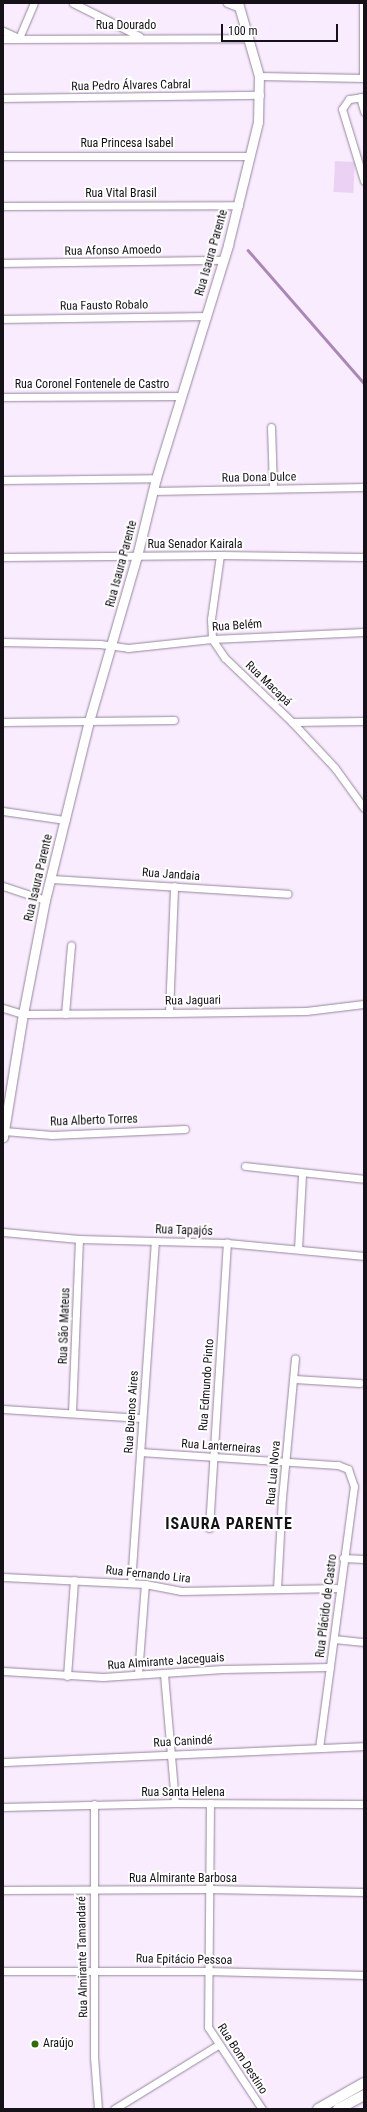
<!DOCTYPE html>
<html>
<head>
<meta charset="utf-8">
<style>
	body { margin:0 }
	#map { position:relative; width:367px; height:2112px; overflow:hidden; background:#f9ecff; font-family:"Roboto Condensed",sans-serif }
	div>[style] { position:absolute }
	.green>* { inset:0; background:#ebd2f4; transform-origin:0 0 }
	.stream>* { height:2.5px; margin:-1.25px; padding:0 1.25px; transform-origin:1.25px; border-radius:1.25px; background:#a988b6 }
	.roads { filter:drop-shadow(0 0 1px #96869c) drop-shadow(0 0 1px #96869c) }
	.minor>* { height:7px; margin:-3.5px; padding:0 3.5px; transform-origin:3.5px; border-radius:3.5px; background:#fff }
	.tertiary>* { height:9px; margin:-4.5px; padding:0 4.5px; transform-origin:4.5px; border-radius:4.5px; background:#fff }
	.secondary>* { height:10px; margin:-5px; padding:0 5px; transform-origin:5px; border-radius:5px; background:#fff }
	.dots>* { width:11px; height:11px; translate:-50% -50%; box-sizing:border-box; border:2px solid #fff; border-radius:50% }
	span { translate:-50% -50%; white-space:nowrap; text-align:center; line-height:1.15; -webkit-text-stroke:4px #fff; paint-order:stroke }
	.street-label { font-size:12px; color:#161119 }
	.poi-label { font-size:12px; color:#161119 }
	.left { translate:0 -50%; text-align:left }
	.district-label { font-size:16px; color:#161119; font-weight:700; letter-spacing:1px }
	.frame { position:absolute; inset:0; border:4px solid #161119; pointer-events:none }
	.scale { position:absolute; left:221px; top:24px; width:117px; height:18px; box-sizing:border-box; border:2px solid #161119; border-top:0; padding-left:5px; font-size:12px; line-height:14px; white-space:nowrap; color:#161119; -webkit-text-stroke:3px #fff; paint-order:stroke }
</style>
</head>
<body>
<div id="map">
	<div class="green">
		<i style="left:335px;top:161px;width:20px;height:31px;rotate:3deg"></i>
	</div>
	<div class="stream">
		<i style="left:248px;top:250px;width:176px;rotate:48.9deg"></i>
	</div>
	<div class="roads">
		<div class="minor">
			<i style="left:73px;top:3px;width:74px;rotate:26.6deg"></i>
			<i style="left:227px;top:3px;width:14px;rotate:21deg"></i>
			<i style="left:3px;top:31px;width:17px;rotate:24deg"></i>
			<i style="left:19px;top:38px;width:38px;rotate:-67deg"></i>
			<i style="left:3px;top:39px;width:246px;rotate:-0.2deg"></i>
			<i style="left:259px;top:76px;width:105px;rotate:1.1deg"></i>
			<i style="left:363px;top:78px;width:75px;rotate:-90deg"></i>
			<i style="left:360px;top:97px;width:15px;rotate:74deg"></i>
			<i style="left:364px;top:97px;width:15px;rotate:172deg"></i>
			<i style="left:349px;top:99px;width:12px;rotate:125deg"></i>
			<i style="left:342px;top:109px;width:75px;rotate:73deg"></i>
			<i style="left:3px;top:98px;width:257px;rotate:-0.7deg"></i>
			<i style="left:3px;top:156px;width:247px"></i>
			<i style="left:3px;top:206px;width:236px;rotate:-0.2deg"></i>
			<i style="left:3px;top:263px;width:221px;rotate:-0.8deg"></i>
			<i style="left:3px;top:319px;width:203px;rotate:-0.8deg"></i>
			<i style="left:3px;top:397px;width:178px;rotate:-0.3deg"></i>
			<i style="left:271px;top:427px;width:61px;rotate:88.1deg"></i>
			<i style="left:3px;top:480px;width:153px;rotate:-0.7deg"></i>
			<i style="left:153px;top:491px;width:211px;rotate:-1.1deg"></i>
			<i style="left:220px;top:555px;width:65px;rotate:98deg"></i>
			<i style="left:211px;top:619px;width:20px;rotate:87deg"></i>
			<i style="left:212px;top:639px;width:23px;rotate:56deg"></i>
			<i style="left:225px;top:658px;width:93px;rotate:43.7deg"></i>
			<i style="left:292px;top:722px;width:63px;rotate:46.9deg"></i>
			<i style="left:335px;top:768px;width:49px;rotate:54.1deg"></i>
			<i style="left:3px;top:557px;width:217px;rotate:-0.5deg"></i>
			<i style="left:220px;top:555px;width:144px;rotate:0.8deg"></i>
			<i style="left:3px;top:642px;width:97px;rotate:1.2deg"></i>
			<i style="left:100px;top:644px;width:28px;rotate:8deg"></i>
			<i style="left:128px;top:648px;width:84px;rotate:-6.1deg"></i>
			<i style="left:212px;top:639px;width:152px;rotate:-2.6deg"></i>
			<i style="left:3px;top:722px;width:171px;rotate:-0.7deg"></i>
			<i style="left:292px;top:722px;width:72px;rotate:-0.8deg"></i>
			<i style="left:3px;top:811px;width:63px;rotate:8.3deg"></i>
			<i style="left:52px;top:879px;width:236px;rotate:3.6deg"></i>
			<i style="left:3px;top:886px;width:44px;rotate:18.4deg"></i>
			<i style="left:3px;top:1008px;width:21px;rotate:17deg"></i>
			<i style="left:23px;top:1014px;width:146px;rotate:-0.4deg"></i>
			<i style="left:169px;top:1013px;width:137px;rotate:-0.8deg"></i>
			<i style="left:306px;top:1011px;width:58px;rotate:-6.9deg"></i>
			<i style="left:169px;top:1013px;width:127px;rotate:-87.7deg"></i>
			<i style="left:65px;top:1014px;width:69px;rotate:-85deg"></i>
			<i style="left:4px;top:1131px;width:48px;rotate:4.8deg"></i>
			<i style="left:52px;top:1135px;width:133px;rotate:-2.6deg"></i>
			<i style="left:245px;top:1166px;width:120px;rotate:6.2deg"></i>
			<i style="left:3px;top:1232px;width:76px;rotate:5.3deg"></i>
			<i style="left:79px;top:1239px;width:148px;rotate:1.5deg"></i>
			<i style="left:227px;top:1243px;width:138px;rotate:5.4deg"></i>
			<i style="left:298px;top:1249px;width:75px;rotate:-86.9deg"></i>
			<i style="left:294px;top:1379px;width:66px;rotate:3.5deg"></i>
			<i style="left:3px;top:1409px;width:139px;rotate:3.7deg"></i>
			<i style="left:72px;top:1413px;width:174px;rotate:-87.7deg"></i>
			<i style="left:140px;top:1452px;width:198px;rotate:3.8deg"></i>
			<i style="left:338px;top:1465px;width:11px;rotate:22deg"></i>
			<i style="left:348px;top:1469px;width:18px;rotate:71deg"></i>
			<i style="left:354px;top:1486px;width:263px;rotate:97.6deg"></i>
			<i style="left:209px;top:1528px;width:286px;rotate:-86.4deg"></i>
			<i style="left:343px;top:1558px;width:21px;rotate:3deg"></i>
			<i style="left:3px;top:1577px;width:142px;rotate:2.8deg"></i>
			<i style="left:145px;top:1584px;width:37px;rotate:11deg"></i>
			<i style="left:181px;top:1591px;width:158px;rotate:-1.1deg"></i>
			<i style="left:131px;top:1583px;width:342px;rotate:-86deg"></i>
			<i style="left:277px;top:1589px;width:91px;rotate:-86.9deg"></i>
			<i style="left:282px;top:1498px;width:140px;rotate:-84.7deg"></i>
			<i style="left:334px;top:1639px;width:30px;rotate:6deg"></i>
			<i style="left:3px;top:1671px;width:100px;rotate:3.4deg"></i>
			<i style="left:103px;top:1677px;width:120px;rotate:-3.8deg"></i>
			<i style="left:223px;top:1669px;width:107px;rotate:-1.1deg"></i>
			<i style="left:138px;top:1674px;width:90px;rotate:-85.6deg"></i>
			<i style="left:164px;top:1674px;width:129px;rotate:85.1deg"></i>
			<i style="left:67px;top:1676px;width:96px;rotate:-85.8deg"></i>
			<i style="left:3px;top:1762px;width:361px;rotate:-2.5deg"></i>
			<i style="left:210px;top:1803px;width:224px;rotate:90.5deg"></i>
			<i style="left:208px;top:2027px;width:98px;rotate:56.6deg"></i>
			<i style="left:94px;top:1804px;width:253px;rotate:90deg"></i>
			<i style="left:94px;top:2057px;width:52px;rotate:85.6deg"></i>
			<i style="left:3px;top:1807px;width:172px;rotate:-1.3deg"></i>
			<i style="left:175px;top:1803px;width:189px;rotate:0.3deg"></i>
			<i style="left:3px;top:1890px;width:206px;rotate:-0.3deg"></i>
			<i style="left:209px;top:1889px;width:155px;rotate:1.1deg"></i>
			<i style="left:3px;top:1971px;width:204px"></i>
			<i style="left:207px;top:1971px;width:157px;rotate:1.5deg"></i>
			<i style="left:114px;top:2109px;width:122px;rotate:-31.6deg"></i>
		</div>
		<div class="tertiary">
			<i style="left:3px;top:1137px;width:125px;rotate:-80.8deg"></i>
			<i style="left:23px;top:1014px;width:116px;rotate:-79.1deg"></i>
			<i style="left:45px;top:900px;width:184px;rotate:-76.2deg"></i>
			<i style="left:89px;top:721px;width:172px;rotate:-73.8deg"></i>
			<i style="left:137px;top:556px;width:80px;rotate:-76.3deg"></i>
			<i style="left:156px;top:478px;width:244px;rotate:-72.8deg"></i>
			<i style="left:228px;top:245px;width:127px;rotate:-76.3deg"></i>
			<i style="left:258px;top:122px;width:46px;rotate:-88.8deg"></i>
			<i style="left:259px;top:76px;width:76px;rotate:-106deg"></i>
		</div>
		<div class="secondary">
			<i style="left:318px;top:2109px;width:53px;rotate:-29.5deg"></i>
			<i style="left:338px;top:2109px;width:30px;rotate:-28deg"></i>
		</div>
	</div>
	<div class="dots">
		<i style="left:35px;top:2044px;background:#2e6e03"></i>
	</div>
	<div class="street-label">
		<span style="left:126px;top:26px">Rua Dourado</span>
		<span style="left:131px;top:86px;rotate:-1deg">Rua Pedro Álvares Cabral</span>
		<span style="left:127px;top:144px">Rua Princesa Isabel</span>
		<span style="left:121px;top:194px">Rua Vital Brasil</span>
		<span style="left:113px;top:251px;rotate:-1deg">Rua Afonso Amoedo</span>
		<span style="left:212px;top:253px;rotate:-74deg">Rua Isaura Parente</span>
		<span style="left:104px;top:306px;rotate:-1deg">Rua Fausto Robalo</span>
		<span style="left:92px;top:385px">Rua Coronel Fontenele de Castro</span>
		<span style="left:259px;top:478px;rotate:-1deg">Rua Dona Dulce</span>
		<span style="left:195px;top:545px">Rua Senador Kairala</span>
		<span style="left:122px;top:564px;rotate:-75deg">Rua Isaura Parente</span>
		<span style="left:237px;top:626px;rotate:-4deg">Rua Belém</span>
		<span style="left:268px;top:684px;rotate:44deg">Rua Macapá</span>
		<span style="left:171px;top:875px;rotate:4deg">Rua Jandaia</span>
		<span style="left:39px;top:878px;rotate:-77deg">Rua Isaura Parente</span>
		<span style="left:193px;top:1001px;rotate:-1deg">Rua Jaguari</span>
		<span style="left:94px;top:1121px;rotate:-2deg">Rua Alberto Torres</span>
		<span style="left:184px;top:1231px;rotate:2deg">Rua Tapajós</span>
		<span style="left:65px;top:1326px;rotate:-88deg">Rua São Mateus</span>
		<span style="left:207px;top:1385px;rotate:-86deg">Rua Edmundo Pinto</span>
		<span style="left:132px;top:1412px;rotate:-86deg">Rua Buenos Aires</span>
		<span style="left:221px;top:1447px;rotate:4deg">Rua Lanterneiras</span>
		<span style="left:274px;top:1473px;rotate:-85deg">Rua Lua Nova</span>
		<span style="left:148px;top:1575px;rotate:6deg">Rua Fernando Lira</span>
		<span style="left:327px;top:1606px;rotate:-83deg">Rua Plácido de Castro</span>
		<span style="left:166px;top:1662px;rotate:-4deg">Rua Almirante Jaceguais</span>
		<span style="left:183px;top:1742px;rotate:-3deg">Rua Canindé</span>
		<span style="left:183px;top:1793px">Rua Santa Helena</span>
		<span style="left:183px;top:1879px">Rua Almirante Barbosa</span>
		<span style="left:83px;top:1957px;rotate:-91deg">Rua Almirante Tamandaré</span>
		<span style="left:184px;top:1960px;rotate:1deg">Rua Epitácio Pessoa</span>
		<span style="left:242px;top:2059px;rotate:57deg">Rua Bom Destino</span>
	</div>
	<div class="poi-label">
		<span class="left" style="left:43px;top:2044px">Araújo</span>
	</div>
	<div class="district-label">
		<span style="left:229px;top:1524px">ISAURA PARENTE</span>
	</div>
	<div class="frame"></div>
	<div class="scale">100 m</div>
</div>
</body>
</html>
